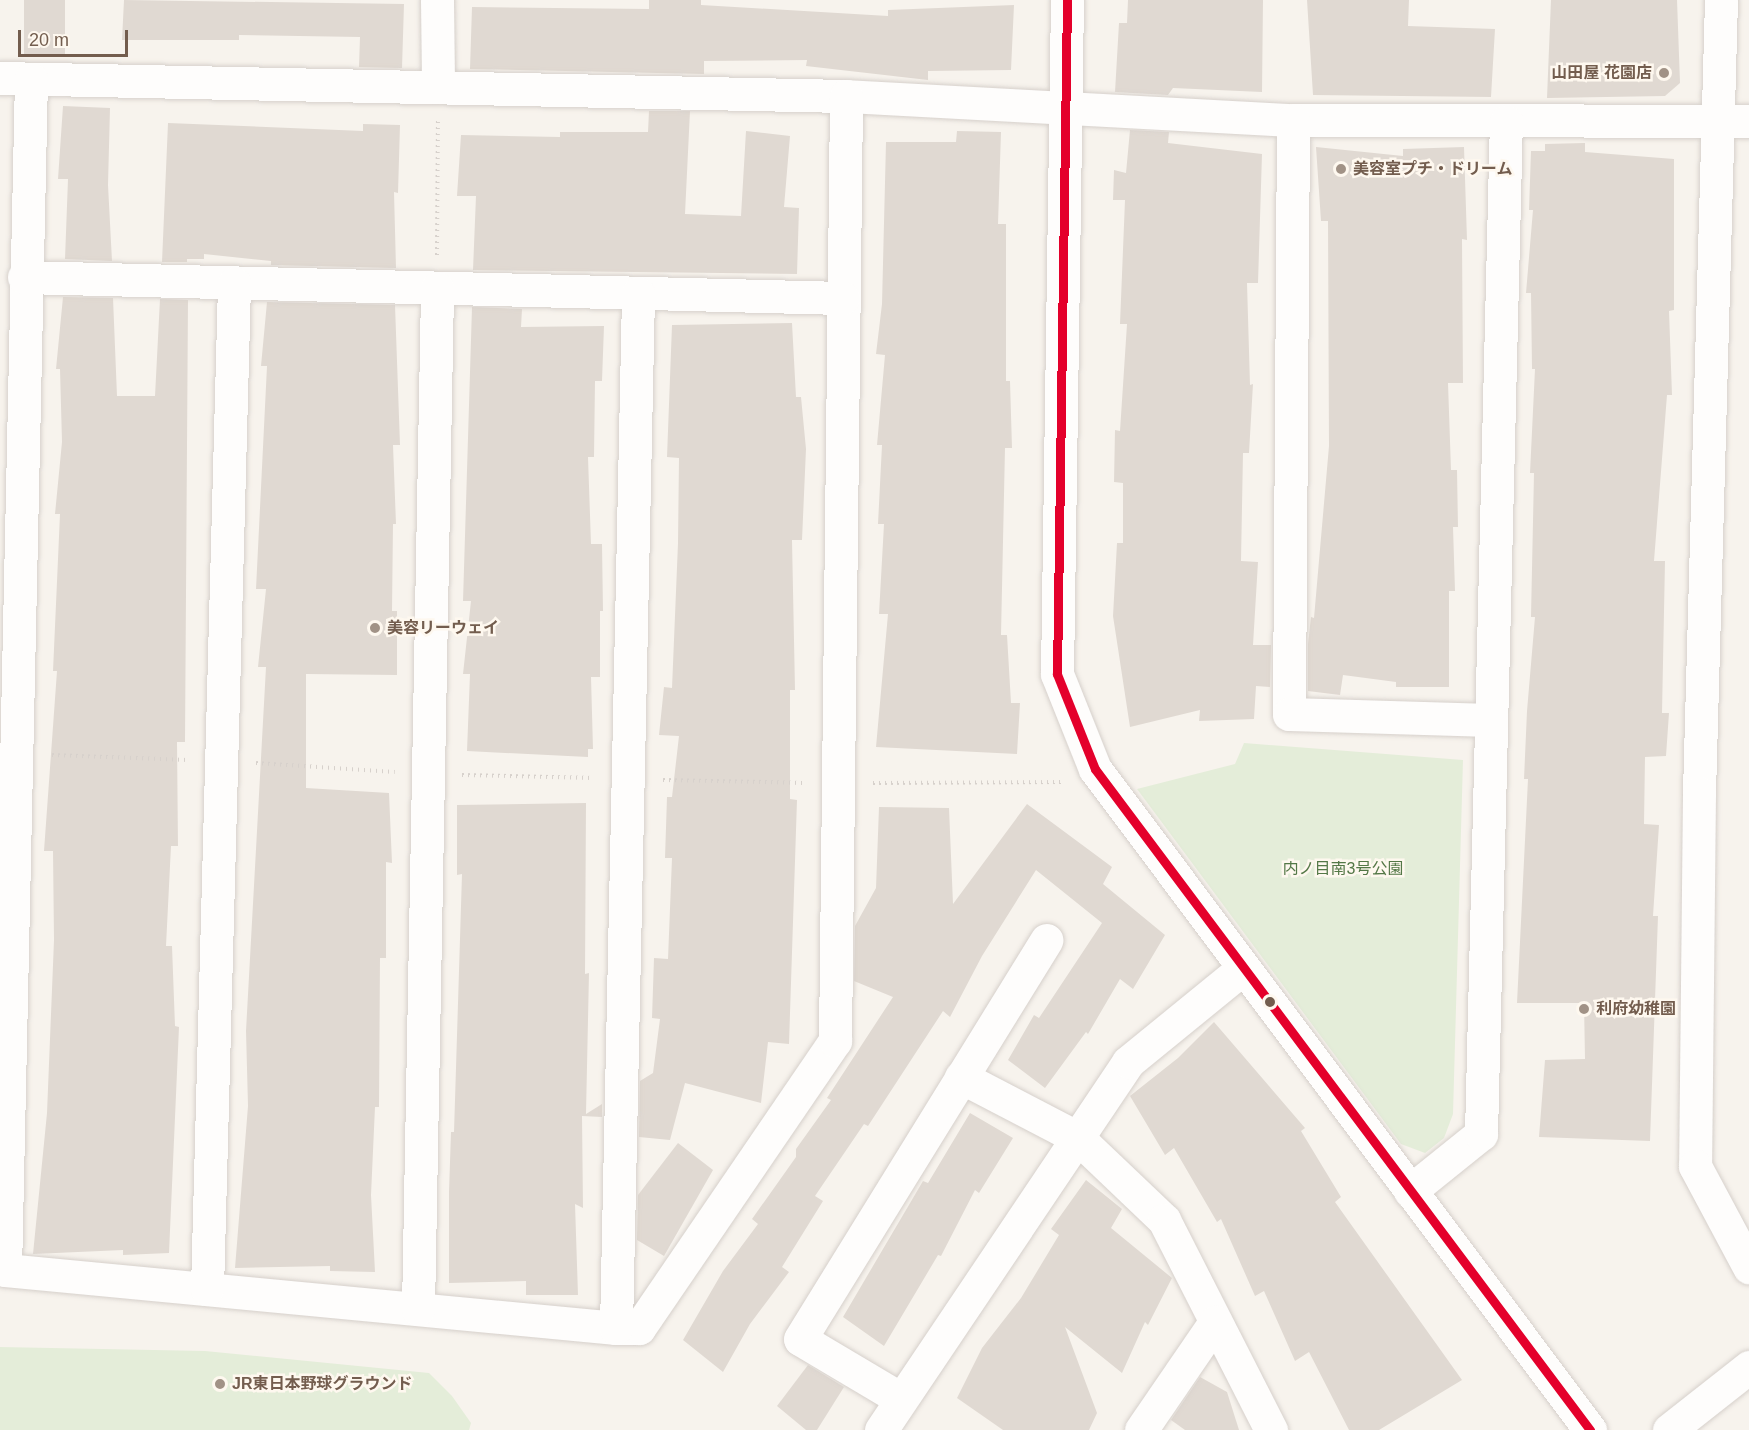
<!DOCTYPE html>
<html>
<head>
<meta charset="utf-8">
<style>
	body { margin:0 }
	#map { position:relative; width:1749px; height:1430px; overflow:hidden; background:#f7f3ed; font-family:Arial,"Noto Sans JP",sans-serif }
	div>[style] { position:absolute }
	.green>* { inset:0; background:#e4edd9 }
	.building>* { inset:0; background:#e0d9d2; transform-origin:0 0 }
	.path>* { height:4px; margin-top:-2px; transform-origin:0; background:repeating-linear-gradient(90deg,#d7d1cc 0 1.5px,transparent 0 6px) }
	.roads { filter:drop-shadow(0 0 2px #d6d0cb) drop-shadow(0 0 2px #d6d0cb) }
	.minor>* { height:33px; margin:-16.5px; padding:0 16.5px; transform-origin:16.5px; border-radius:16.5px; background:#fefdfc }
	.tertiary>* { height:33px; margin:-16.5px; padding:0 16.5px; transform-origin:16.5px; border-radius:16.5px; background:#fefdfc }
	.bus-1>* { height:9px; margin:-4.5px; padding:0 4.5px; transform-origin:4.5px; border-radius:4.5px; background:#e4002b }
	.dots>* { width:16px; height:16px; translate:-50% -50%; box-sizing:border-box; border:3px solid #fef8ef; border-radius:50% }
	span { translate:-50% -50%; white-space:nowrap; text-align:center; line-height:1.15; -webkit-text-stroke:5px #fef8ef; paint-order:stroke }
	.poi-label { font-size:16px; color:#735d4e; font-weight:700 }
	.right { translate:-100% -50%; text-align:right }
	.left { translate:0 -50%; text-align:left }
	.park-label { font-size:16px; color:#547847 }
	.scale { position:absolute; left:18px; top:30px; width:110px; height:27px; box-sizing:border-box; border:3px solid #735d4e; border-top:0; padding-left:8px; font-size:18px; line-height:21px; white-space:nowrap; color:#735d4e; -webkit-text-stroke:4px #fef8ef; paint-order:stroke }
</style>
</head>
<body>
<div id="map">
	<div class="green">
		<i style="clip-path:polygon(1244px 743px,1463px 760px,1453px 1114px,1444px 1138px,1425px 1153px,1401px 1144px,1137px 789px,1235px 764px)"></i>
		<i style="clip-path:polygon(0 1347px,205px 1351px,429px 1373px,452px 1396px,471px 1423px,469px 1430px,0 1430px)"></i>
	</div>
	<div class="building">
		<i style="left:24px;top:0;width:41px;height:55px"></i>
		<i style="clip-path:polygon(124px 0,404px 4px,402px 68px,359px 67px,360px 37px,239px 35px,239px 40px,122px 40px)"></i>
		<i style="clip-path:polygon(649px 0,701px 0,701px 5px,888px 16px,888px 10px,1014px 5px,1011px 70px,928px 71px,928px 80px,806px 66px,807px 60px,704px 61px,704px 74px,470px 69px,472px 7px,649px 9px)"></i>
		<i style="clip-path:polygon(1128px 0,1263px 0,1262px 92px,1173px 88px,1168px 95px,1115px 92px,1119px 23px,1127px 23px)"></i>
		<i style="clip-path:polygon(1307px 0,1409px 0,1408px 26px,1495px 29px,1491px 97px,1313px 95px)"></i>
		<i style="clip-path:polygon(1551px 0,1677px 0,1680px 83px,1665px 96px,1547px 98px)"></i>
		<i style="clip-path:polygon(63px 106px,110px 108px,108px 185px,112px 261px,65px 259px,68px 179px,58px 179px)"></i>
		<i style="clip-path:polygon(649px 111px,690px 111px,685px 214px,741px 216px,746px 131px,790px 136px,784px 207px,799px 208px,797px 274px,473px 270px,476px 196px,457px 196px,461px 135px,560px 137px,560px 132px,648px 132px)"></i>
		<i style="clip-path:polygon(168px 123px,363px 131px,363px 124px,400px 125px,398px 193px,394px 192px,396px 268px,271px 265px,271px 261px,204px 254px,204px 259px,187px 259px,187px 262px,162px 262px)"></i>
		<i style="clip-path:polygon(1130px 130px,1169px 132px,1168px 143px,1262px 154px,1258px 283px,1247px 283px,1250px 385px,1253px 384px,1249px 453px,1243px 453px,1241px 561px,1258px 562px,1253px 645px,1271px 645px,1270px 687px,1256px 686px,1254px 719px,1199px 721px,1200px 710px,1130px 727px,1113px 616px,1117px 543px,1123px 543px,1123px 483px,1114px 482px,1115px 430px,1120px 431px,1127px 324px,1120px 324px,1125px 200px,1113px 200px,1114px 170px,1126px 173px)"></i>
		<i style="clip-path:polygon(957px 131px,1001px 132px,998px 224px,1006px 224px,1006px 381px,1010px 381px,1012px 448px,1005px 448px,1001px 635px,1007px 635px,1011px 703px,1020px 703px,1017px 754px,876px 747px,888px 614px,879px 614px,884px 524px,878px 524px,882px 445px,877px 445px,885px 355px,876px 354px,882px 304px,886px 142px,956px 142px)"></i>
		<i style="clip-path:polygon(1585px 143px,1585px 152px,1674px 159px,1674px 310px,1669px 311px,1672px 395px,1667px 395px,1654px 561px,1665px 561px,1662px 713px,1669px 713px,1666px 756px,1645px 757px,1644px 824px,1659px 825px,1653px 916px,1658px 916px,1650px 1141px,1539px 1137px,1545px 1060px,1585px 1059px,1584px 1003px,1517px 1003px,1528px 779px,1524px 779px,1527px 711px,1535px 617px,1531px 617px,1534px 473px,1530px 473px,1535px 369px,1532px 369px,1531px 293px,1526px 293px,1533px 210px,1529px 210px,1531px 151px,1545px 151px,1545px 144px)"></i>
		<i style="clip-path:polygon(1316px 147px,1403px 156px,1403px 149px,1464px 147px,1467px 240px,1462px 239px,1463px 383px,1448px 383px,1451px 470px,1457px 470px,1458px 527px,1453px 527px,1455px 591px,1449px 591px,1449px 687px,1396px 687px,1396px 682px,1343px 675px,1340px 695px,1308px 691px,1308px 644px,1311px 617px,1314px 618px,1329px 446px,1328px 221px,1321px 221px)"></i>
		<i style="clip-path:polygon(63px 297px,113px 298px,117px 396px,155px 396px,160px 299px,188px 300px,185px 742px,177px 742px,178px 846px,171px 846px,166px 946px,172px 946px,175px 1026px,179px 1027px,169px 1253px,123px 1255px,123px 1250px,33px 1254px,47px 1113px,54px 940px,53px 851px,44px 851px,57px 671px,53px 671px,60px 514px,55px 514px,62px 442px,60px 369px,56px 369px)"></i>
		<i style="clip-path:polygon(267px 302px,395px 305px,400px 445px,393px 445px,396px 524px,393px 524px,392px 611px,397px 611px,397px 675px,306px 674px,306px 788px,389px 793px,392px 863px,386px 862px,386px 958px,380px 958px,379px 1107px,375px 1107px,371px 1195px,375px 1272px,330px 1271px,330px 1266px,235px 1268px,248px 1106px,246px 1031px,266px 667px,258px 667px,266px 589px,256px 589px,267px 366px,261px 366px)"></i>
		<i style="clip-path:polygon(472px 307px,522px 309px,521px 327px,604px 326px,602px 381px,595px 381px,594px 457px,588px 457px,591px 544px,602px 544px,603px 611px,600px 611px,600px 677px,591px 677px,593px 749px,588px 749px,588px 757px,467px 751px,470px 674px,463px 674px,471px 601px,463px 601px)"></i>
		<i style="clip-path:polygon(792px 323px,796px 397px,801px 397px,806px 449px,802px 540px,792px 540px,795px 690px,790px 690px,790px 799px,797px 800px,789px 1044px,768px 1042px,761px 1103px,685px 1083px,670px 1140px,639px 1137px,640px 1081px,653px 1073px,660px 1019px,652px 1018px,654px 958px,668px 959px,672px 858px,665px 858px,667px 797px,672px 797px,679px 736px,659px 735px,664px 687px,672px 688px,678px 543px,679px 458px,667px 457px,672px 325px)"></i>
		<i style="clip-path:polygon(586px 803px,585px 974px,589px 973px,586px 1114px,602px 1104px,602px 1117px,582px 1116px,583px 1208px,575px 1204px,578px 1295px,526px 1295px,526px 1281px,449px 1283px,449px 1192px,451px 1132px,454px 1132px,462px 874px,457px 875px,457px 805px)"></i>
		<i style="clip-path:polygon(1027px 804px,1112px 867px,1103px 884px,1165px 935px,1133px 989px,1120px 979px,1088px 1034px,1086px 1032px,1045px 1088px,1008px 1060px,1034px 1015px,1039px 1018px,1102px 923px,1036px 870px,982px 956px,950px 1017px,943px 1011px,868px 1126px,864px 1124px,815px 1196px,823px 1201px,782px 1267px,789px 1272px,750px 1324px,723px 1372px,683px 1340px,723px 1271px,758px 1224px,752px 1219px,796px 1157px,796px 1149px,831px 1100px,827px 1098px,893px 997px,854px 981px,855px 926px,876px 888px,879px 807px,949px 808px,953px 904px)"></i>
		<i style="clip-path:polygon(1214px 1022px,1305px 1128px,1301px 1131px,1341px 1197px,1335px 1202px,1462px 1380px,1379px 1430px,1349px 1430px,1309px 1352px,1295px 1361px,1264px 1291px,1255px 1296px,1221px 1219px,1217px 1222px,1174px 1148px,1165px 1155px,1130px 1096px,1178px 1058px)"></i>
		<i style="clip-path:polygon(970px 1113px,1013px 1138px,979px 1193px,975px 1190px,941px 1256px,938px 1255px,884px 1346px,843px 1317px,923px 1181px,928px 1183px)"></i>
		<i style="clip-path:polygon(678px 1143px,713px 1170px,664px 1256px,637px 1240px,638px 1195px)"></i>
		<i style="clip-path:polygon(1086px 1180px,1122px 1209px,1111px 1228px,1172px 1278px,1148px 1325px,1145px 1322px,1122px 1373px,1065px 1327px,1097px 1413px,1089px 1430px,1003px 1430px,957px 1398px,982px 1348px,1021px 1298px,1059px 1235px,1051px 1229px)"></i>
		<i style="clip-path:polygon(808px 1365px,844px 1387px,817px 1430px,806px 1430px,777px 1406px)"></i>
		<i style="clip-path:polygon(1200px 1377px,1227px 1392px,1239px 1430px,1185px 1430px,1171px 1420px)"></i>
	</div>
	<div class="path">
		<i style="left:437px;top:255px;width:134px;rotate:-89.6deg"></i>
		<i style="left:52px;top:755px;width:136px;rotate:2.1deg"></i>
		<i style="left:256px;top:763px;width:139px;rotate:3.7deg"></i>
		<i style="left:462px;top:775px;width:131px;rotate:1.3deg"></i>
		<i style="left:663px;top:780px;width:140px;rotate:1.2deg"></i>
		<i style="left:873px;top:783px;width:191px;rotate:-0.3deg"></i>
	</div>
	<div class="roads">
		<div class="minor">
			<i style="left:437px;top:0;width:87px;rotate:89.3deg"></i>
			<i style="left:1721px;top:0;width:793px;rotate:91.59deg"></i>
			<i style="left:1699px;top:793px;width:373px;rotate:90.6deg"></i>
			<i style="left:1695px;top:1166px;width:115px;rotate:61.9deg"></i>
			<i style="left:0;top:78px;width:846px;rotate:1.22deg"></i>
			<i style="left:846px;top:96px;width:448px;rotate:3.1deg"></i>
			<i style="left:1293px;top:120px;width:456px;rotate:0.1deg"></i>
			<i style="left:31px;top:79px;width:1191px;rotate:91.25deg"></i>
			<i style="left:5px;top:1270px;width:614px;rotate:5.42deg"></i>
			<i style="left:616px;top:1328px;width:23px"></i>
			<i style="left:639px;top:1328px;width:348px;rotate:-55.7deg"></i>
			<i style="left:835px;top:1041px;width:945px;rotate:-89.33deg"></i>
			<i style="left:1293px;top:120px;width:594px;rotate:90.39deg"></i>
			<i style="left:1289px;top:714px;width:202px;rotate:1.7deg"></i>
			<i style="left:24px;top:277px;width:819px;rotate:1.47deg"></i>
			<i style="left:961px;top:1077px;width:132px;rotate:27.5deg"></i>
			<i style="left:1078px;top:1138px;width:119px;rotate:43.6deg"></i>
			<i style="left:1164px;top:1220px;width:236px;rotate:63deg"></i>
			<i style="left:1410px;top:1191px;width:91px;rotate:-38.8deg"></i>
			<i style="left:1481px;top:1134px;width:1013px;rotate:-88.59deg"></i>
			<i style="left:207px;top:1289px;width:1006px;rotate:-88.46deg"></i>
			<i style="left:418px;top:1309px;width:1021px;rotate:-88.93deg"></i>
			<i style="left:616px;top:1328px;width:1035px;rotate:-88.78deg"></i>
			<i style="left:901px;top:1399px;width:117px;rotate:-149.3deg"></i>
			<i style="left:800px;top:1339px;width:469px;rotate:-58.3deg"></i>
			<i style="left:881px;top:1430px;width:443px;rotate:-56.1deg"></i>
			<i style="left:1128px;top:1062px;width:147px;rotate:-39.2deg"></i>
			<i style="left:1141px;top:1430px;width:131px;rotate:-55.6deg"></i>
			<i style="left:1669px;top:1430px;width:102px;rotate:-38.2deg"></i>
		</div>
		<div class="tertiary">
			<i style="left:1067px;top:0;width:674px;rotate:90.85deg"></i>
			<i style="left:1057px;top:674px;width:102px;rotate:68.2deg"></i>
			<i style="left:1095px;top:769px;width:826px;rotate:53.17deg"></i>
		</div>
	</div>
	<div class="bus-1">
		<i style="left:1067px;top:0;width:674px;rotate:90.85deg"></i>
		<i style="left:1057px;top:674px;width:102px;rotate:68.2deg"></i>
		<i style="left:1095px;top:769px;width:826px;rotate:53.17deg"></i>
	</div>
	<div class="dots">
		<i style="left:1664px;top:73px;background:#a19286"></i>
		<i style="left:1341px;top:169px;background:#a19286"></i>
		<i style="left:375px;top:628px;background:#a19286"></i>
		<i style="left:1270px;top:1002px;background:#735d4e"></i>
		<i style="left:1584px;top:1009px;background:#a19286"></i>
		<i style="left:220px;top:1384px;background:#a19286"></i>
	</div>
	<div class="poi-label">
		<span class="right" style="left:1652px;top:73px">山田屋 花園店</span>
		<span class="left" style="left:1353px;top:169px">美容室プチ・ドリーム</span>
		<span class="left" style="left:387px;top:628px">美容リーウェイ</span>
		<span class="left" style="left:1596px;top:1009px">利府幼稚園</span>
		<span class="left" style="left:232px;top:1384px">JR東日本野球グラウンド</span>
	</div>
	<div class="park-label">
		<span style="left:1343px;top:869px">内ノ目南3号公園</span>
	</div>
	<div class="scale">20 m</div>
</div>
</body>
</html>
